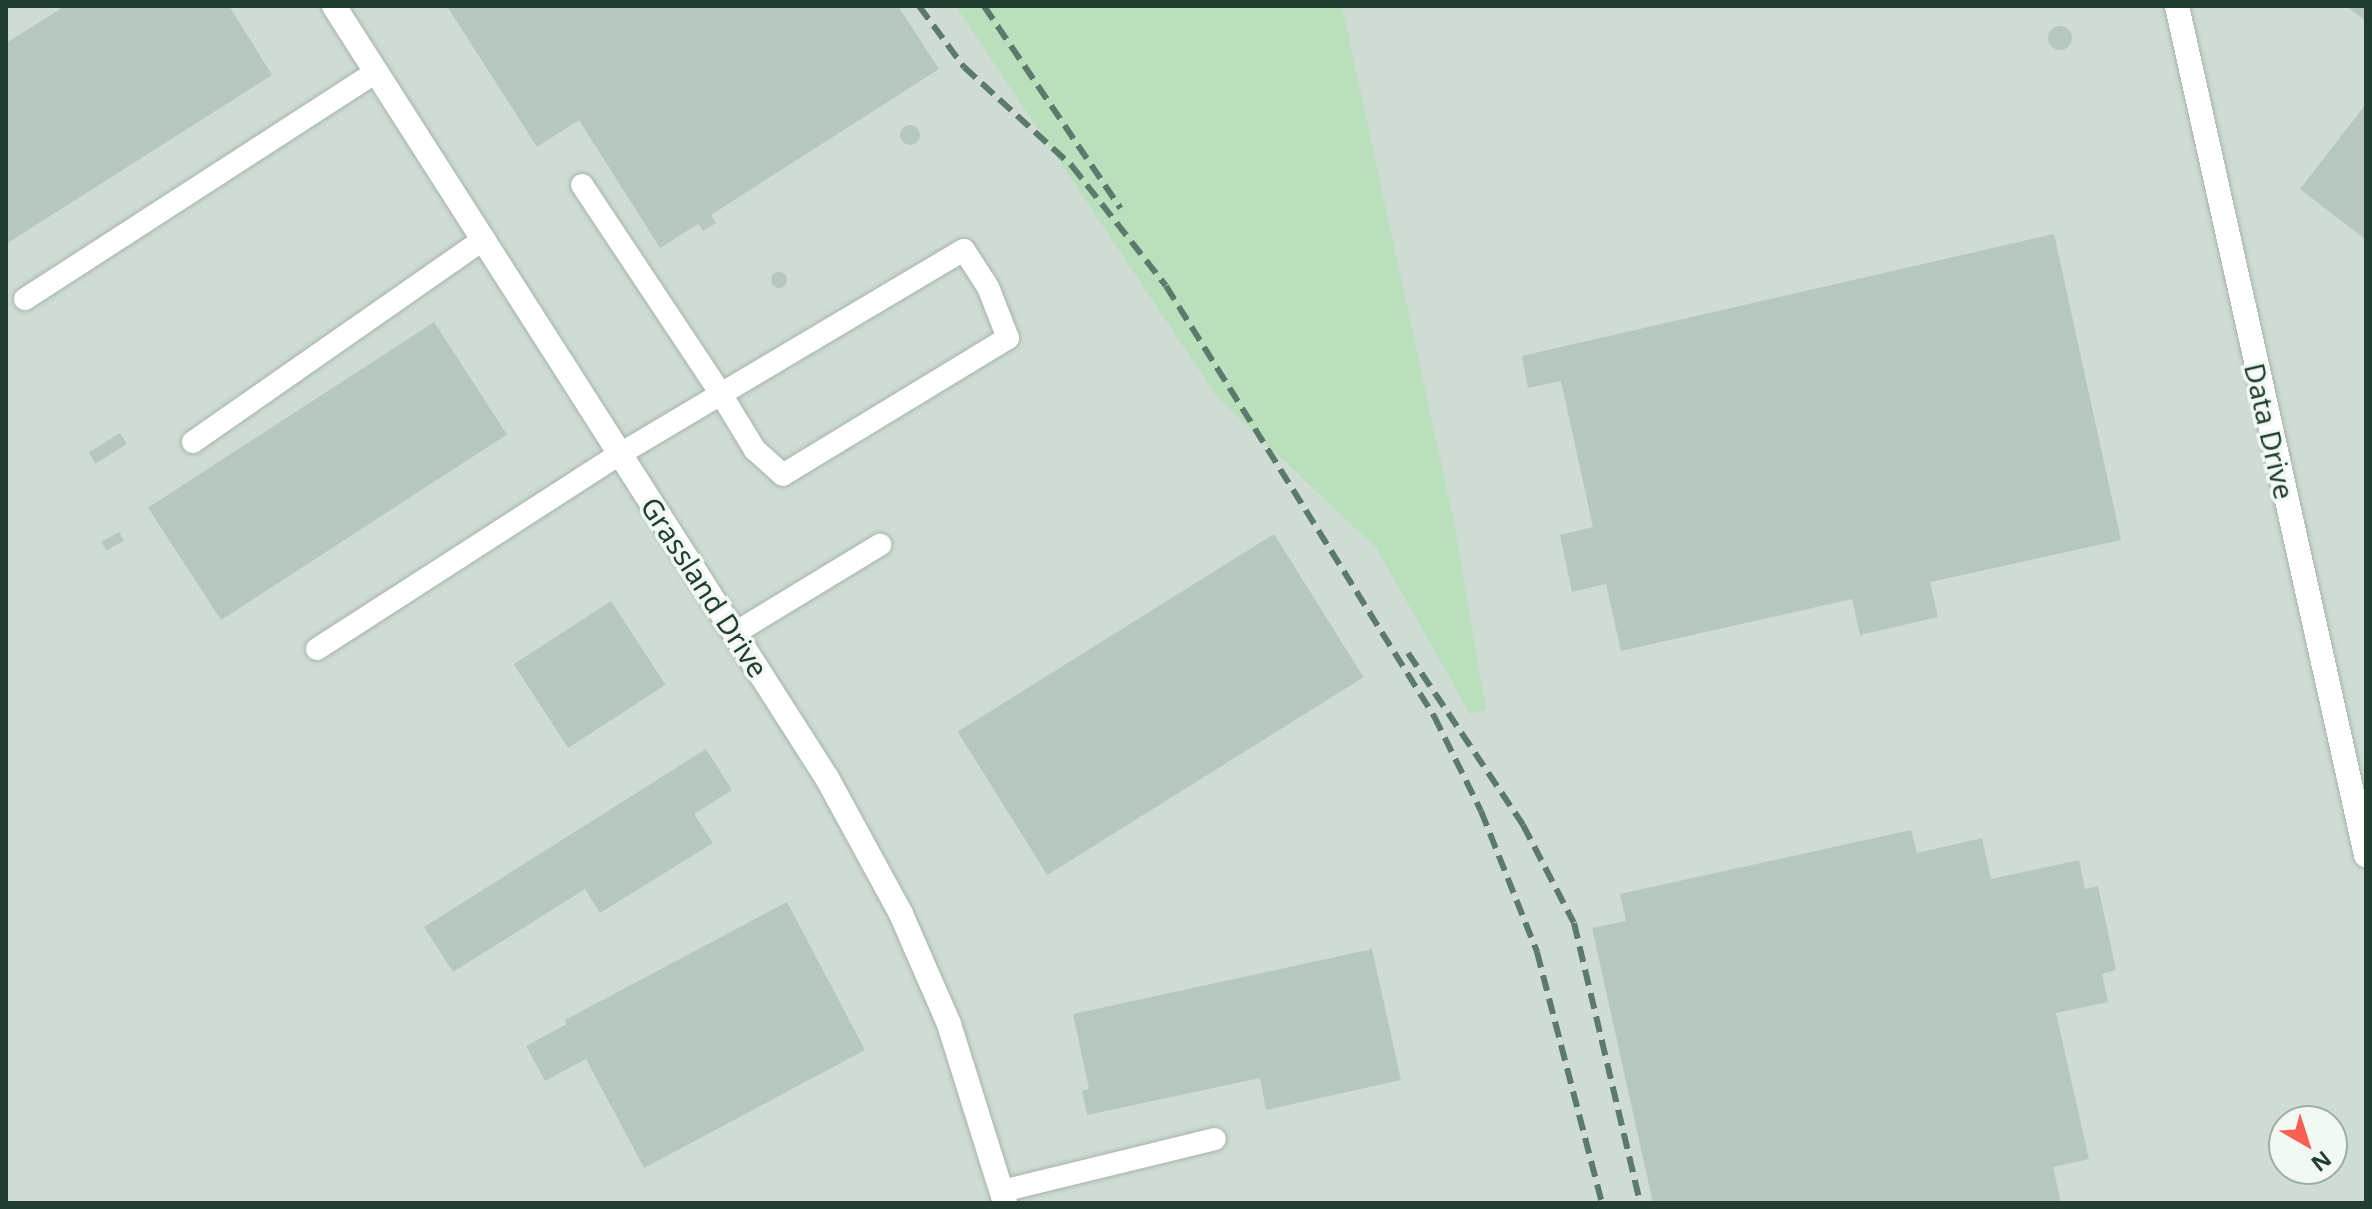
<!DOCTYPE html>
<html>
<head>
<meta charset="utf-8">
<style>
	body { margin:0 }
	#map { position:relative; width:2372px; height:1209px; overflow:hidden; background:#e1ece6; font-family:"Noto Sans",sans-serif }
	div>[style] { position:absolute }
	.built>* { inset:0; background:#cfdcd4 }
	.green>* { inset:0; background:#b9dfbd }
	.building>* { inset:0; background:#b6c7be; transform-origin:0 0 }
	.round { border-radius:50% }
	.roads { filter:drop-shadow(0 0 2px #a4b4ac) drop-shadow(0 0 2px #a4b4ac) }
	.lane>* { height:22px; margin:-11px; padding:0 11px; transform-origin:11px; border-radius:11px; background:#fff }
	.street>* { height:24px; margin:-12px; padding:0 12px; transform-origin:12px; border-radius:12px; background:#fff }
	.rail>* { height:6px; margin-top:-3px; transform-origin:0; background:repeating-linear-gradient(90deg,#5b7a6c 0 16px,transparent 0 24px) }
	span { translate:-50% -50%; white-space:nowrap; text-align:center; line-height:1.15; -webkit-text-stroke:7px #f2f9f4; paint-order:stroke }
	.street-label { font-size:28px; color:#213e31 }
	.frame { position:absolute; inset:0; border:8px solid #213e31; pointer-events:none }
	.north { position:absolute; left:2268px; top:1105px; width:80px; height:80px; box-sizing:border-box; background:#f2f9f4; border:2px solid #9eaea6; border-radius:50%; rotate:141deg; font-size:22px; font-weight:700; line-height:32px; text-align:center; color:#213e31 }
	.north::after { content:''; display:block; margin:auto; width:28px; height:36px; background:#f86054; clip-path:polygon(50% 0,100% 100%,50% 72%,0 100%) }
</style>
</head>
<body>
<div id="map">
	<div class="built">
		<i style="clip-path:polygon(evenodd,6px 6px,2366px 6px,2366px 1203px,6px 1203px,6px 6px,2284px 1121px,2332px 1121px,2332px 1169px,2284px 1169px,2284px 1121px)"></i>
	</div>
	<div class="green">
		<i style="clip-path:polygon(956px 6px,1342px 6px,1454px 522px,1486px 709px,1470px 714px,1377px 549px,1217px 397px)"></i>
	</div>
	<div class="building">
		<i style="clip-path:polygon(65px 6px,229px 6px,272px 75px,6px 244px,6px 43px)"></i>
		<i style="clip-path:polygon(447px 6px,898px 6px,939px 69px,711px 215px,716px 223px,703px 231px,698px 224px,660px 248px,579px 120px,537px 147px)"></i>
		<i style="clip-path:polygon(2346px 6px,2366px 6px,2366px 21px)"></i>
		<i class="round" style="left:2048px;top:26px;width:24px;height:24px"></i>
		<i style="clip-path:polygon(2366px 104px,2366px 240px,2300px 189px)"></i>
		<i class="round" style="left:900px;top:125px;width:20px;height:20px"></i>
		<i style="clip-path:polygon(2054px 234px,2121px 540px,1930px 582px,1938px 617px,1860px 635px,1852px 599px,1621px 651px,1606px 584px,1572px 592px,1560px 535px,1593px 527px,1561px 381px,1528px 388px,1522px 356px)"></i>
		<i class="round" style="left:771px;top:272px;width:16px;height:16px"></i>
		<i style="left:434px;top:322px;width:134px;height:341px;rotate:57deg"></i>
		<i style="left:120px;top:433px;width:13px;height:37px;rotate:58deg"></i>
		<i style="left:119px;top:532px;width:10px;height:20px;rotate:61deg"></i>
		<i style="left:1274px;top:534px;width:169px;height:373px;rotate:58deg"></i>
		<i style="left:611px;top:601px;width:100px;height:116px;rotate:57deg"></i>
		<i style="clip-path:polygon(706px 749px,732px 790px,694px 814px,713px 843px,600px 913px,585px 889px,453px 972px,424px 927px)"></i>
		<i style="clip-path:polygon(1911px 830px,1917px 853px,1982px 838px,1991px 879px,2079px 860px,2085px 889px,2098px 886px,2116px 970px,2102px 974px,2108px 1002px,2056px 1013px,2089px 1159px,2053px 1167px,2061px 1203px,1653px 1203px,1592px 928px,1626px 921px,1620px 894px)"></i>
		<i style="clip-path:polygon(787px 902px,865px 1050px,644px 1168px,586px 1059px,545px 1081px,526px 1046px,567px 1024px,565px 1020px)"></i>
		<i style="clip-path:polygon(1372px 949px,1401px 1080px,1266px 1110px,1260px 1078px,1087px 1115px,1082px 1091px,1089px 1089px,1073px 1014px)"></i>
	</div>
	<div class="roads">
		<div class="lane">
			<i style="left:25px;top:299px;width:418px;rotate:-32.9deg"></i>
			<i style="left:193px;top:442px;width:355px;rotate:-34.9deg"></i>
			<i style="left:735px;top:633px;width:170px;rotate:-31.3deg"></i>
			<i style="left:317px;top:649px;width:360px;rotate:-32.8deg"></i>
			<i style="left:620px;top:454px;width:117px;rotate:-30.7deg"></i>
			<i style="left:721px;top:394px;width:282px;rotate:-30.7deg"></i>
			<i style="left:964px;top:250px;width:44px;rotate:57deg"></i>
			<i style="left:988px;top:287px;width:55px;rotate:68.6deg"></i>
			<i style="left:1008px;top:338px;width:263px;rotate:148.7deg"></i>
			<i style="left:783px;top:475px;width:38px;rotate:-138deg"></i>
			<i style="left:755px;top:450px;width:66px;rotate:-121.3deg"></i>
			<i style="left:721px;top:394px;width:251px;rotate:-123.6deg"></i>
			<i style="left:1002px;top:1191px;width:219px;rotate:-13.7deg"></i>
		</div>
		<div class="street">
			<i style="left:334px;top:6px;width:916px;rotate:57.44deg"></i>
			<i style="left:827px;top:778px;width:155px;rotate:61.4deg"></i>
			<i style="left:901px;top:914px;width:120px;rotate:66.4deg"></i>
			<i style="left:949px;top:1024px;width:188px;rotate:72.6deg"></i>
			<i style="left:2177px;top:6px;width:870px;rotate:77.45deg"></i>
		</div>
	</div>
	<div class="rail">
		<i style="left:919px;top:6px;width:76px;rotate:53.6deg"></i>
		<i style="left:964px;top:67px;width:147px;rotate:42.5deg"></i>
		<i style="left:1072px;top:166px;width:152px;rotate:51.9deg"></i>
		<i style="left:1166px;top:286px;width:507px;rotate:58.07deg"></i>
		<i style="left:1434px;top:716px;width:106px;rotate:63.7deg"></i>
		<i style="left:1481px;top:811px;width:152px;rotate:68.3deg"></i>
		<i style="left:1537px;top:952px;width:259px;rotate:75.5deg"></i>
		<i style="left:984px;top:6px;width:244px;rotate:56deg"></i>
		<i style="left:1408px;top:653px;width:207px;rotate:56.2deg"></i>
		<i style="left:1523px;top:825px;width:110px;rotate:62.5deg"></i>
		<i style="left:1574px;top:923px;width:288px;rotate:76.7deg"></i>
	</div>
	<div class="street-label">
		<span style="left:2270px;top:431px;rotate:77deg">Data Drive</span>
		<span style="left:705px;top:587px;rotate:57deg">Grassland Drive</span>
	</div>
	<div class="frame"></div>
	<div class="north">N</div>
</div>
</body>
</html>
